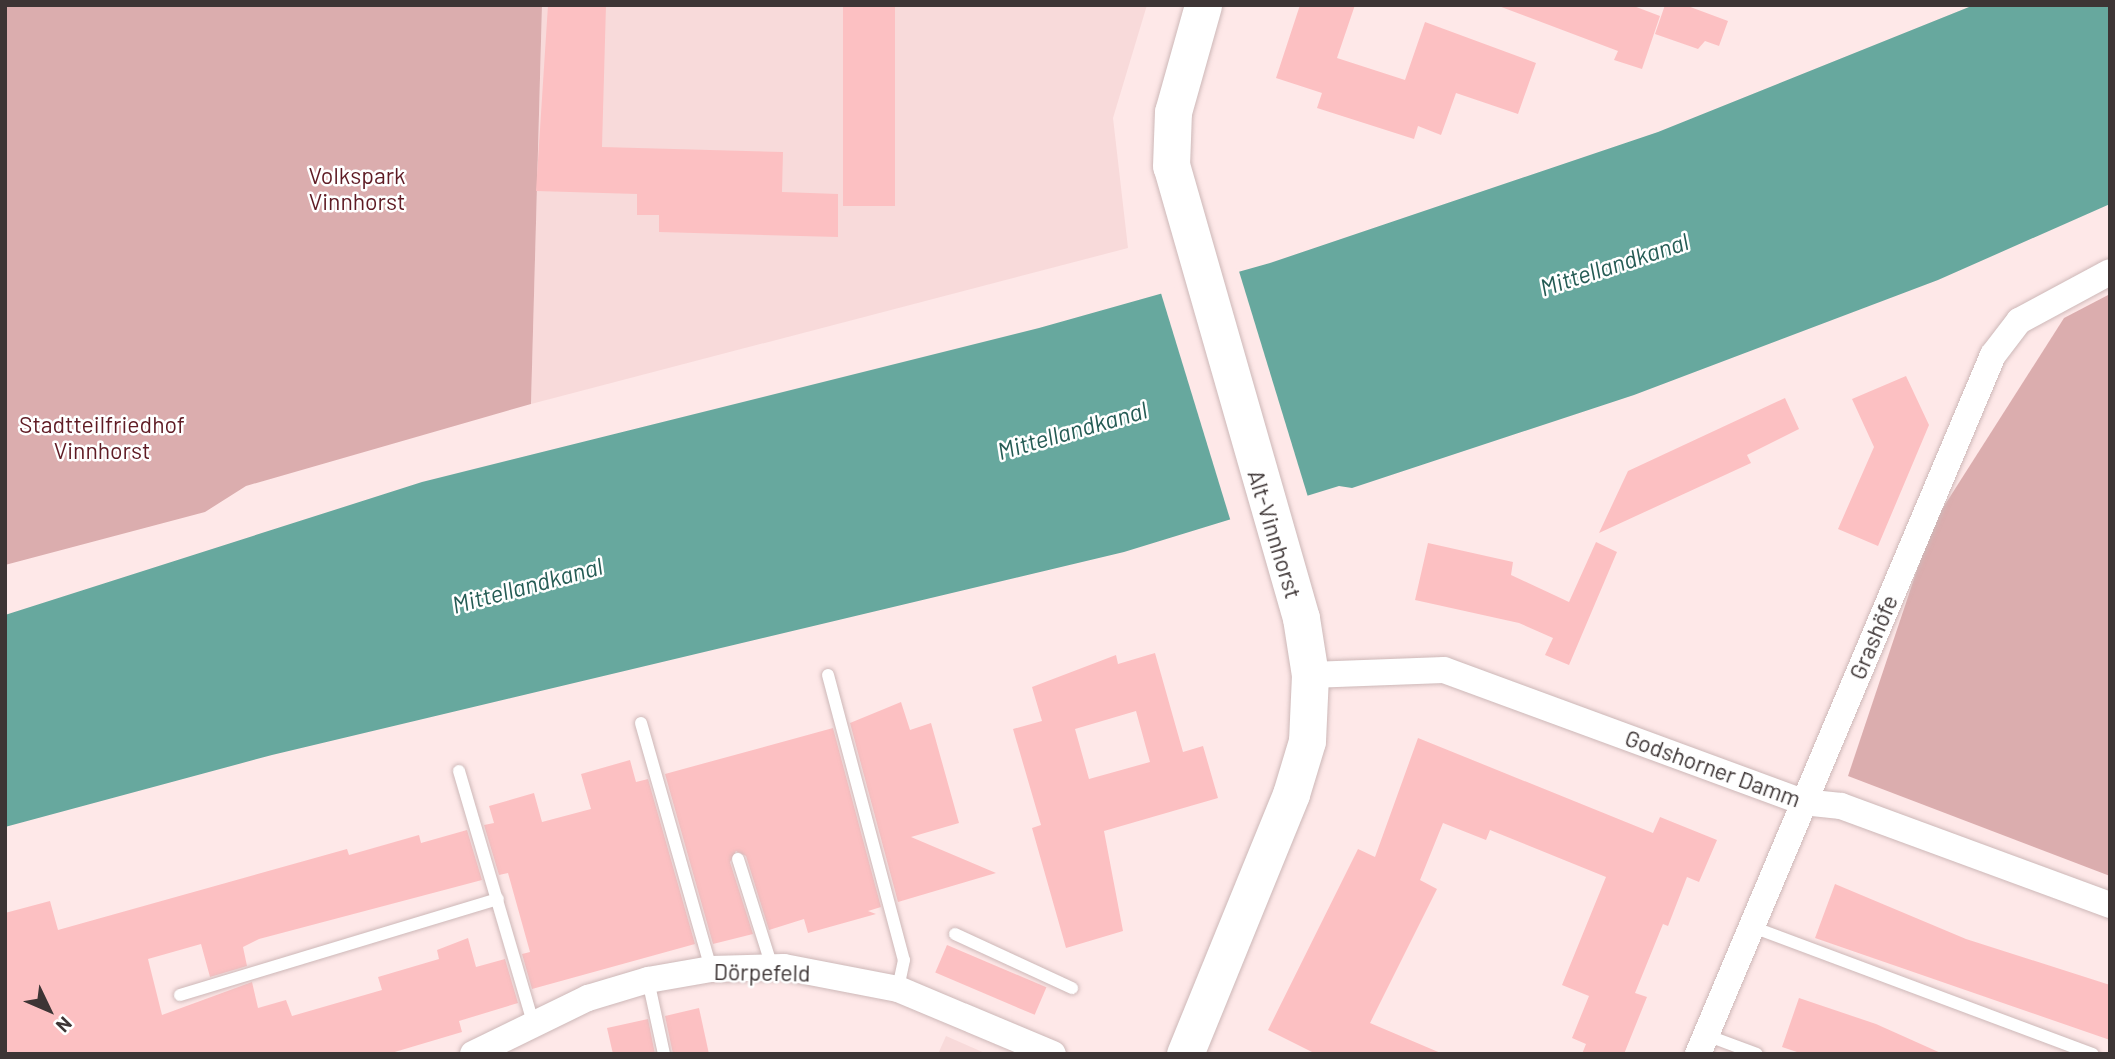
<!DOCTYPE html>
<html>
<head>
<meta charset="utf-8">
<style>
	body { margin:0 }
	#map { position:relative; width:2115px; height:1059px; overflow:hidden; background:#fee8e8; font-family:Barlow,sans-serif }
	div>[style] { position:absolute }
	.built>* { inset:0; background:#f8dada }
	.green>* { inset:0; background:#dbadae }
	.water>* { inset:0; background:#67a89e }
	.pier>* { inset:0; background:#fee8e8; transform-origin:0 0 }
	.building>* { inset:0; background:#fcc0c2; transform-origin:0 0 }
	.roads { filter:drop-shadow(0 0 2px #cdb8b8) drop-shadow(0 0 2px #cdb8b8) }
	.lane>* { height:12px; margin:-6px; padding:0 6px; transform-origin:6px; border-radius:6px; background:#fff }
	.street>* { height:26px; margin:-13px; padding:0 13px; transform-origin:13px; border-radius:13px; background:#fff }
	.secondary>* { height:37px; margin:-18.5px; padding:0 18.5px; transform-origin:18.5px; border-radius:18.5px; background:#fff }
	span { translate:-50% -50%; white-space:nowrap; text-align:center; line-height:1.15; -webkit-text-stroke:5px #fff; paint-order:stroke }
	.park-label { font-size:23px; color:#5f1b24 }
	.street-label { font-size:23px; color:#3d3535 }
	.water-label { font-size:24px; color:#245b54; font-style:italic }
	.frame { position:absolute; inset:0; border:7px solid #3d3535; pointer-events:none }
	.north { position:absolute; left:14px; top:975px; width:70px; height:70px; -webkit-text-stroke:5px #fff; paint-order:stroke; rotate:134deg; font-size:19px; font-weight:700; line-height:28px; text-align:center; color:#3d3535 }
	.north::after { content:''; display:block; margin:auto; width:24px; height:32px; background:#3d3535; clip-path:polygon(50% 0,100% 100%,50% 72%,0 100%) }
</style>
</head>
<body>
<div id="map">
	<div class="built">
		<i style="clip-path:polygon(542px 5px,1147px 5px,1113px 118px,1128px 248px,531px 404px)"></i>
		<i style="clip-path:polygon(946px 1036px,987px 1054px,938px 1054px)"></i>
	</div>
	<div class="green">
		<i style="clip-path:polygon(5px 5px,542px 5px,531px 404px,246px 486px,205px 512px,5px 565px)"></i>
		<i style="clip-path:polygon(2110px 294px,2110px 876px,1848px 776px,1932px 525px,2064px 318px)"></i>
	</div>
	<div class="water">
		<i style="clip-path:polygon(1974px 5px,2110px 5px,2110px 204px,1938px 280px,1634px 395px,1352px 488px,1339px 486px,1124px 552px,272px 755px,5px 827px,5px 615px,422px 482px,1039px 328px,1270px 263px,1658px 132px)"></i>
	</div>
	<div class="pier">
		<i style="left:1238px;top:268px;width:242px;height:81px;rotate:73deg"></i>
	</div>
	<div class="building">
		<i style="clip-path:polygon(548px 5px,606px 5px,602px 147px,783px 152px,782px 192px,838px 194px,838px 237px,659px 232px,659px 215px,637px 215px,637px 194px,536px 191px)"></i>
		<i style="left:843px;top:5px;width:52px;height:201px"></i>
		<i style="clip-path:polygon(1300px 5px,1355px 5px,1337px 58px,1405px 80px,1425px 22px,1536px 63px,1518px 114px,1456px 93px,1441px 135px,1418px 126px,1414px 139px,1317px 108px,1322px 93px,1276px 78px)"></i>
		<i style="clip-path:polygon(1496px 5px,1631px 5px,1660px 16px,1642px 69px,1614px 60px,1618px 51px)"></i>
		<i style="clip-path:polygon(1665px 5px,1685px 5px,1728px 21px,1719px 46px,1705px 41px,1698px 49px,1655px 34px)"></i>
		<i style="clip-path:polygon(1906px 376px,1929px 425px,1878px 546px,1838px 529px,1874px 447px,1852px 399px)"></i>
		<i style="clip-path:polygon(1785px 398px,1799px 429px,1747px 455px,1751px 463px,1599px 533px,1628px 471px)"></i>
		<i style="clip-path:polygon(1596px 542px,1617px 552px,1569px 665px,1545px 655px,1553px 638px,1519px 623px,1415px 600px,1428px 543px,1513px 562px,1511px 575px,1569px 602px)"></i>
		<i style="clip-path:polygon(evenodd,1155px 653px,1183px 752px,1203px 746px,1218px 798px,1104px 831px,1123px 931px,1066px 948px,1032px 828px,1041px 825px,1013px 729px,1042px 721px,1032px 687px,1116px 655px,1118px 664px,1155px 653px,1136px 711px,1150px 762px,1089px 779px,1075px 729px,1136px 711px)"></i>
		<i style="clip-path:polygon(901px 702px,910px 730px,931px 723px,959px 823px,911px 837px,996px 873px,898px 902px,850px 723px)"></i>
		<i style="clip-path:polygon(833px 728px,881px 907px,868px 911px,876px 914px,808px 933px,804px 919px,769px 930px,746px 856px,736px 851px,730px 862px,753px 934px,713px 944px,665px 774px)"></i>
		<i style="clip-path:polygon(1418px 738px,1653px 833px,1660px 817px,1717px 840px,1699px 882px,1687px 877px,1668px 926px,1663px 924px,1635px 993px,1647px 997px,1624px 1054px,1582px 1054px,1586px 1044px,1572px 1038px,1589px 996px,1562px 985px,1606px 877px,1490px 830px,1486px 840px,1443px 823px,1420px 880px,1437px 889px,1370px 1023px,1443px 1054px,1316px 1054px,1268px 1030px,1358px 849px,1375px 857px)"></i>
		<i style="clip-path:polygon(630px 760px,636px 782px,648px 779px,695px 944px,532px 989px,522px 954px,530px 952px,508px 873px,499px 875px,484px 825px,494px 823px,489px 806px,534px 793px,542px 822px,591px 809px,581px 774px)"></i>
		<i style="clip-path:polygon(467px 830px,482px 880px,259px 939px,243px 947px,247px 966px,210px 977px,201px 944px,148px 959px,162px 1015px,252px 982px,258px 1008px,286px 1000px,292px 1016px,382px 990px,378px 977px,439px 959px,437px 950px,468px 938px,476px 967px,505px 959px,518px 1003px,459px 1021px,462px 1032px,388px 1054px,5px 1054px,5px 913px,50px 901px,58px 930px,347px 849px,349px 855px,419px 835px,421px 843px)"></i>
		<i style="clip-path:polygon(1835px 884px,1966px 939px,2110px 985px,2110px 1040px,1815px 938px)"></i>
		<i style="left:947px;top:945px;width:108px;height:30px;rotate:23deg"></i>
		<i style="clip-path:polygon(1799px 998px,1876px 1024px,1943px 1054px,1803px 1054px,1782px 1047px)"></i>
		<i style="clip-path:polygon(699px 1008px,709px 1054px,673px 1054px,665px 1016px)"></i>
		<i style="clip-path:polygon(648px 1019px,655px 1054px,613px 1054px,607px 1028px)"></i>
	</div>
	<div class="roads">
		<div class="lane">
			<i style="left:828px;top:675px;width:295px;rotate:75.1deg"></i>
			<i style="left:904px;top:960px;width:30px;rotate:102deg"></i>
			<i style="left:641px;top:723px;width:256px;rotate:74.1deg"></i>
			<i style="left:459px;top:771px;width:263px;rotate:73.6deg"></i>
			<i style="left:738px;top:859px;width:113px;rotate:72.5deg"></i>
			<i style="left:1750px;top:926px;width:366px;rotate:20.5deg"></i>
			<i style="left:955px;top:934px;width:129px;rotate:24.8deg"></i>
			<i style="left:648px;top:980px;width:76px;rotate:77.8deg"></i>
			<i style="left:180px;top:995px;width:332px;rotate:-16.8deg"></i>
			<i style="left:1706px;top:1035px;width:54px;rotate:20.4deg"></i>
		</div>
		<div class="street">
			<i style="left:1310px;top:675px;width:134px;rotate:-2.1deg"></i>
			<i style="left:1444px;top:670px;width:382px;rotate:20.2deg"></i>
			<i style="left:1803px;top:802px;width:38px;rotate:6deg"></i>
			<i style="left:1841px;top:806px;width:287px;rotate:20.2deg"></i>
			<i style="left:473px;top:1054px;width:128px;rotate:-26deg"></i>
			<i style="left:588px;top:998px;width:63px;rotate:-16.7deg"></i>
			<i style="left:648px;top:980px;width:64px;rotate:-9.9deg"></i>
			<i style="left:711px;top:969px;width:73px;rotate:-1.6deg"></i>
			<i style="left:784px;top:967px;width:116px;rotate:10.9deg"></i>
			<i style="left:898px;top:989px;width:168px;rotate:22.8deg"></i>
			<i style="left:1698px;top:1054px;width:759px;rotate:-67.12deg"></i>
			<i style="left:1993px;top:355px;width:43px;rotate:-52.6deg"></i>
			<i style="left:2019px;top:321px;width:103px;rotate:-28.3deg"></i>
		</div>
		<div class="secondary">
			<i style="left:1185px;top:1054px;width:281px;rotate:-67.8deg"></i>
			<i style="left:1291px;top:794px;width:55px;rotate:-73.2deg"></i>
			<i style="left:1307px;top:741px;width:66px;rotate:-87.4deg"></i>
			<i style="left:1310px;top:675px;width:58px;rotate:-99deg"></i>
			<i style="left:1301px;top:618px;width:470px;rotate:-106deg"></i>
			<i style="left:1171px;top:166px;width:54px;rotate:-87.9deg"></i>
			<i style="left:1173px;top:112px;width:111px;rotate:-74.3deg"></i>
		</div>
	</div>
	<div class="park-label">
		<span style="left:357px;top:188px">Volkspark<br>Vinnhorst</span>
		<span style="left:102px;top:437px">Stadtteilfriedhof<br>Vinnhorst</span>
	</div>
	<div class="street-label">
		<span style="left:1275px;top:534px;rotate:73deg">Alt-Vinnhorst</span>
		<span style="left:1873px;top:637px;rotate:-67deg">Grashöfe</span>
		<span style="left:1713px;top:768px;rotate:20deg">Godshorner Damm</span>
		<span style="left:762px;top:972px;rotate:1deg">Dörpefeld</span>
	</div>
	<div class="water-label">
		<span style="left:1614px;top:264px;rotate:-18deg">Mittellandkanal</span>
		<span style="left:1072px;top:430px;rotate:-16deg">Mittellandkanal</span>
		<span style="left:527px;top:585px;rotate:-15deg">Mittellandkanal</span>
	</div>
	<div class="frame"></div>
	<div class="north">N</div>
</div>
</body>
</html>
